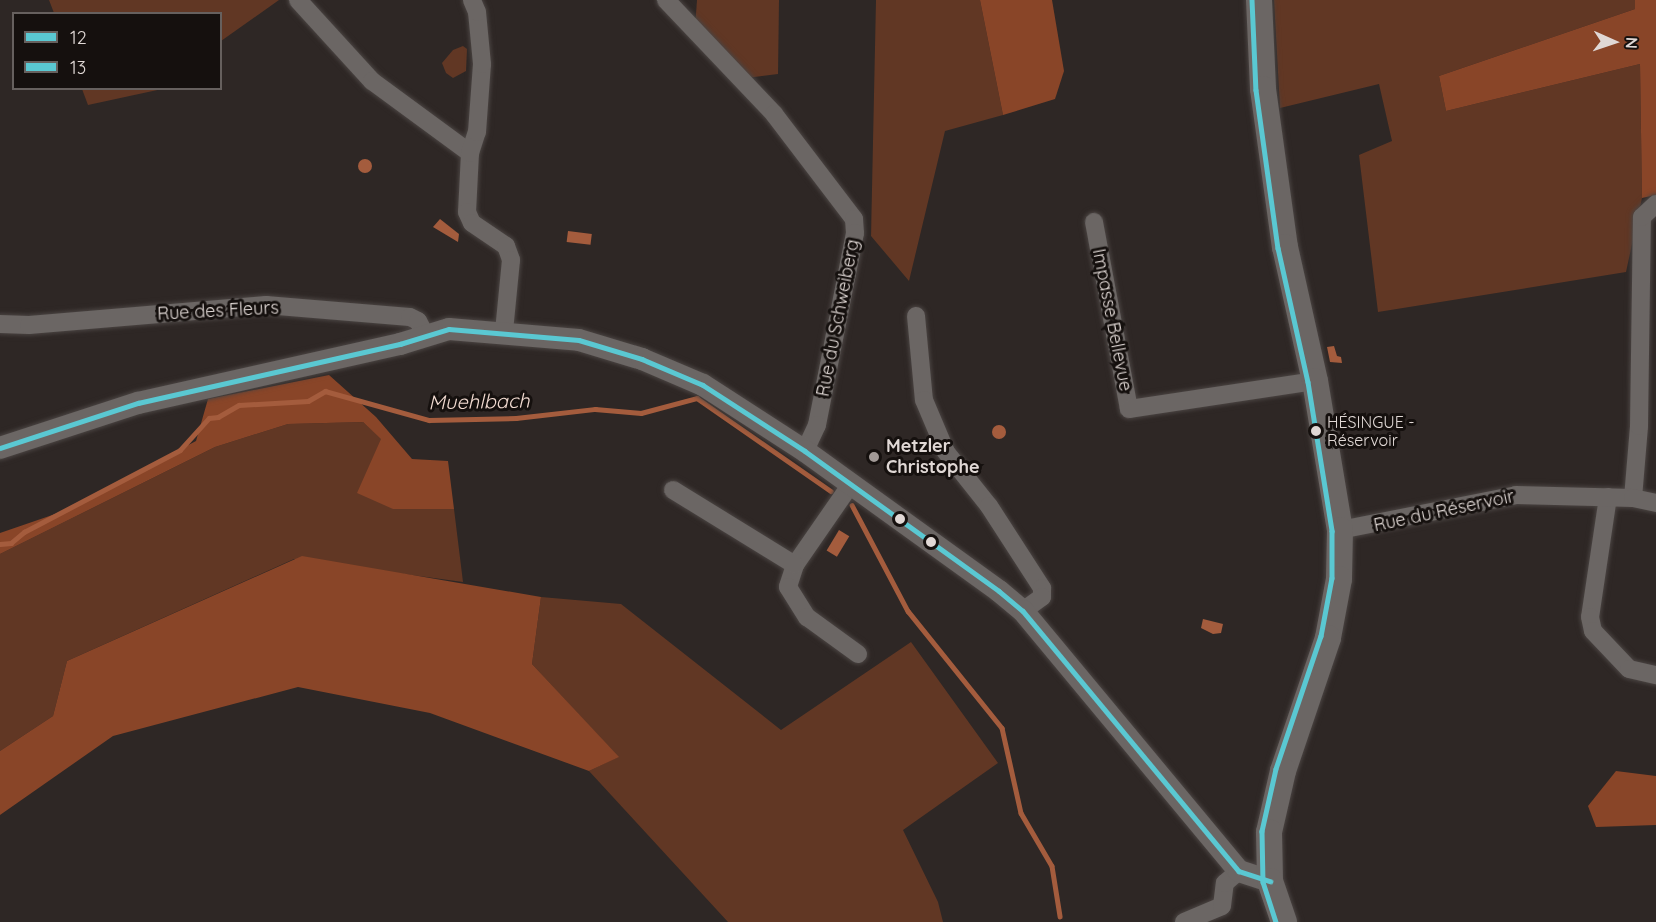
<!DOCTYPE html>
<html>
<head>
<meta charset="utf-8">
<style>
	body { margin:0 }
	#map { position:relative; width:1656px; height:922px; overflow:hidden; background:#2e2725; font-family:Quicksand,sans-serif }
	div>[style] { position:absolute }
	.green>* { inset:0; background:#613724 }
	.forest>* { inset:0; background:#894528 }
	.water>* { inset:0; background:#a45c3d; transform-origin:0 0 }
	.round { border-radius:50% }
	.stream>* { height:4.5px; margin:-2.25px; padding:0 2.25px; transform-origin:2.25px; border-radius:2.25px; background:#a45c3d }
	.roads { filter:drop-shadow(0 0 2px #4a4442) drop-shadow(0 0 2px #4a4442) }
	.minor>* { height:18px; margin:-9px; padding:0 9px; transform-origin:9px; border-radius:9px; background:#6b6664 }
	.tertiary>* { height:22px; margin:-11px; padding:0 11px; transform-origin:11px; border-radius:11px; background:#6b6664 }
	.secondary>* { height:26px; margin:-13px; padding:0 13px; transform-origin:13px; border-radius:13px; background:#6b6664 }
	.bus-1>* { height:4.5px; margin:-2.25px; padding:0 2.25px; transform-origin:2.25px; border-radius:2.25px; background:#5ac8d2 }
	.bus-2>* { height:4.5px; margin:-2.25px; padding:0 2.25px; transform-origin:2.25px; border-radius:2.25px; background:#5ac8d2 }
	.dots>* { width:16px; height:16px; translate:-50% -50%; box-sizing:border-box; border:3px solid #15100e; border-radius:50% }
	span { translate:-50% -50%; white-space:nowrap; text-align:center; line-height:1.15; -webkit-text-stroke:6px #15100e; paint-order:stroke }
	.bus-label { font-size:16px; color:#e0d8d5 }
	.left { translate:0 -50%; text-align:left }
	.street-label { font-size:18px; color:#e0d8d5 }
	.poi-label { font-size:18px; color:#e0d8d5; font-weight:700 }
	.water-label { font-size:20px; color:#f2dbd1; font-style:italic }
	.legend { position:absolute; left:12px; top:12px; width:210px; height:78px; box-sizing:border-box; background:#15100e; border:2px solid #66605e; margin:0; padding:8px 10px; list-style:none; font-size:18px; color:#e0d8d5 }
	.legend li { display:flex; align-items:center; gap:12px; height:30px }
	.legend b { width:30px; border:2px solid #66605e }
	.north { position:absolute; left:1584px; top:12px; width:60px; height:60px; -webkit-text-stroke:4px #15100e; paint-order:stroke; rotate:93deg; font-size:16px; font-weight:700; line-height:24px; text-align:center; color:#e0d8d5 }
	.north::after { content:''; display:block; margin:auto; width:21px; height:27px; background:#e0d8d5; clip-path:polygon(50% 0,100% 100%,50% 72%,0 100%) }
</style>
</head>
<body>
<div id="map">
	<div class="green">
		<i style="clip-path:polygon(49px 0,279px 0,221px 41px,220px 14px,54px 13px)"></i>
		<i style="clip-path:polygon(697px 0,779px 0,778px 74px,747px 78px,695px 28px)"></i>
		<i style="clip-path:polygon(876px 0,980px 0,1003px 115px,945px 131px,909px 281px,871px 236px)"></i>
		<i style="clip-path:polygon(1274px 0,1635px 0,1635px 9px,1439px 76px,1446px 111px,1640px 64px,1642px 198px,1626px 272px,1378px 312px,1359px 155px,1392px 141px,1379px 84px,1280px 108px)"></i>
		<i style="clip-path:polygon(463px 46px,467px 49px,466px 71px,453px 78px,446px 73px,442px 63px,453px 50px)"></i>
		<i style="clip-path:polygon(82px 89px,82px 88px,162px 89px,88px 105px)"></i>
		<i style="clip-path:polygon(363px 422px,382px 439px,393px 509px,454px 509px,463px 582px,294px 559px,67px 661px,53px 716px,0 751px,0 554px,215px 447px,288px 424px)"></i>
		<i style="clip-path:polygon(541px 597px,621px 604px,781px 730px,911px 642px,998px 763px,903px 830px,938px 902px,943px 922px,728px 922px,589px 771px,618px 757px,532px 664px)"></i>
	</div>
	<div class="forest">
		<i style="clip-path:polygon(980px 0,1052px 0,1064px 71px,1055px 99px,1003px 115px)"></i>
		<i style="clip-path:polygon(1635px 0,1656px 0,1656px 195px,1642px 198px,1640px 64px,1446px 111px,1439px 76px,1635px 9px)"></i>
		<i style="clip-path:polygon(329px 375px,376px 417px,412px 459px,448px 461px,454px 509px,393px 509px,357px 493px,381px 439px,363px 422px,288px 424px,215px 447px,0 554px,0 533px,64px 511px,196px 441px,208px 399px)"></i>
		<i style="clip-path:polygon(302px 556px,541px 597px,532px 664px,619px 757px,589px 771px,430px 713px,298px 687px,113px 736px,0 815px,0 751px,53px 716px,67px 661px)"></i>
		<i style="clip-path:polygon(1616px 771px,1656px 776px,1656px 825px,1596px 827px,1588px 806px)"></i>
	</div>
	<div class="water">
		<i class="round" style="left:358px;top:159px;width:14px;height:14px"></i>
		<i style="clip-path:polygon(440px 219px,459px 234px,458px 242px,433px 227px)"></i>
		<i style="left:568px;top:231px;width:24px;height:11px;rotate:7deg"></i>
		<i style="clip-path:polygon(1334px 346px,1337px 356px,1341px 357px,1342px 363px,1330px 362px,1327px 347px)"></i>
		<i class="round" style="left:992px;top:425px;width:14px;height:14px"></i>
		<i style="left:839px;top:530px;width:12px;height:24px;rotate:31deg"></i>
		<i style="clip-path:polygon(1203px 619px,1223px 624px,1221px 633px,1213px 634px,1201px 628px)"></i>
	</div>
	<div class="stream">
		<i style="left:852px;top:505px;width:120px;rotate:62.2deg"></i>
		<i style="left:908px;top:611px;width:150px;rotate:51.2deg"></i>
		<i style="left:1002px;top:728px;width:87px;rotate:77.4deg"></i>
		<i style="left:1021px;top:813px;width:61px;rotate:59.7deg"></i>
		<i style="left:1052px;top:866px;width:51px;rotate:80.9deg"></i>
		<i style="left:0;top:544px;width:11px;rotate:-5deg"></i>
		<i style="left:11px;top:543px;width:17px;rotate:-40deg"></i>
		<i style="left:24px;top:532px;width:176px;rotate:-27.7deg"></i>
		<i style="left:180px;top:450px;width:43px;rotate:-47.8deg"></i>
		<i style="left:209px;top:418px;width:9px;rotate:-6deg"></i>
		<i style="left:218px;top:417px;width:24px;rotate:-30deg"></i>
		<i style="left:239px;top:405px;width:69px;rotate:-3.3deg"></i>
		<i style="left:308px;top:401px;width:20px;rotate:-30deg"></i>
		<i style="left:325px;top:391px;width:108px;rotate:15.6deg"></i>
		<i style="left:429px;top:420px;width:87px;rotate:-1.3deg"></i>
		<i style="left:516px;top:418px;width:80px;rotate:-6.5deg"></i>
		<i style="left:595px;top:409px;width:46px;rotate:5deg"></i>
		<i style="left:641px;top:413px;width:58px;rotate:-15deg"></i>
		<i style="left:697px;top:398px;width:163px;rotate:34.8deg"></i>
	</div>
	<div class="roads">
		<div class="minor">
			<i style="left:298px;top:0;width:110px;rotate:47.6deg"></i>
			<i style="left:372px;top:81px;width:122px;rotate:36.3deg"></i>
			<i style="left:470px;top:153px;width:59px;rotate:92.9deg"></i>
			<i style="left:467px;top:212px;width:12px;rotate:66deg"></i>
			<i style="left:472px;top:223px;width:41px;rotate:34.1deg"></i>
			<i style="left:506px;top:246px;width:15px;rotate:70deg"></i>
			<i style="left:511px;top:260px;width:72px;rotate:95.6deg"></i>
			<i style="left:666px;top:0;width:157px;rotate:46.5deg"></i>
			<i style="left:774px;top:114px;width:132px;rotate:52.7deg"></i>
			<i style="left:854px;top:219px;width:14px;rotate:86deg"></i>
			<i style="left:855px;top:233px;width:196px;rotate:101.2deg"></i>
			<i style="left:817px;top:425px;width:29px;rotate:115deg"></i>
			<i style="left:470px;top:153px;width:22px;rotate:-72deg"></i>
			<i style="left:477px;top:132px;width:68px;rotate:-85.8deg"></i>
			<i style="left:482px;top:64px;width:52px;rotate:-95.5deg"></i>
			<i style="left:477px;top:12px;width:13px;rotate:-113deg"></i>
			<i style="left:1094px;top:222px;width:190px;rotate:79.4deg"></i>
			<i style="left:1129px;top:409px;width:188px;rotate:-8.6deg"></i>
			<i style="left:916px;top:316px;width:84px;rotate:84.6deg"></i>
			<i style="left:924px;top:400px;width:56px;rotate:67.1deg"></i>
			<i style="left:946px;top:452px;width:69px;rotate:51.5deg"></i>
			<i style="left:989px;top:506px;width:98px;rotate:57.1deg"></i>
			<i style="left:1042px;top:588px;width:9px;rotate:90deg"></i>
			<i style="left:1042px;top:597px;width:24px;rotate:144deg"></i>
			<i style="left:0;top:324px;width:29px;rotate:2deg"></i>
			<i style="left:29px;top:325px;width:238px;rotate:-4.8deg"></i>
			<i style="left:266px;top:305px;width:144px;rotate:4.8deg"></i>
			<i style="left:410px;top:317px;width:9px;rotate:27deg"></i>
			<i style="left:418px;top:321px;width:17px;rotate:62deg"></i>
			<i style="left:851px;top:484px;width:98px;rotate:124.7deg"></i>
			<i style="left:795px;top:565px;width:23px;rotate:108deg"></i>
			<i style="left:788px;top:587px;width:36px;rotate:58deg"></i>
			<i style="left:807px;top:617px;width:63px;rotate:36deg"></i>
			<i style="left:673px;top:490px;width:143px;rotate:31.6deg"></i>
			<i style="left:1608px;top:497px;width:121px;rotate:98.5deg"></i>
			<i style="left:1590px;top:617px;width:14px;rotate:78deg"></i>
			<i style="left:1593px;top:631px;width:52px;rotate:46.5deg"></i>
			<i style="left:1629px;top:669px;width:28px;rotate:13deg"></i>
			<i style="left:1633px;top:498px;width:72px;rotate:-85.2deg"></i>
			<i style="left:1639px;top:426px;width:209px;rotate:-89.2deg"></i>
			<i style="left:1642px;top:217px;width:19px;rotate:-43deg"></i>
			<i style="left:1340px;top:530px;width:179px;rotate:-11.2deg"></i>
			<i style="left:1516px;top:495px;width:117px;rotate:1.5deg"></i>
			<i style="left:1633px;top:498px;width:24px;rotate:12deg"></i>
			<i style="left:1184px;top:922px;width:41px;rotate:-22.8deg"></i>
			<i style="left:1222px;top:906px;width:23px;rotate:-83deg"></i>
			<i style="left:1225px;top:883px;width:18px;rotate:-41deg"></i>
		</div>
		<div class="tertiary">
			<i style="left:0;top:448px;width:145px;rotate:-18.1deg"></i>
			<i style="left:138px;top:403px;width:269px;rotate:-12.7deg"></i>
			<i style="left:400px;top:344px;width:51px;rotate:-17deg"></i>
			<i style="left:449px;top:329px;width:130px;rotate:4.8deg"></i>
			<i style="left:579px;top:340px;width:66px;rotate:16.8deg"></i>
			<i style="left:642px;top:359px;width:66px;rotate:23.1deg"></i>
			<i style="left:703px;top:385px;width:121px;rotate:32.9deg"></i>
			<i style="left:805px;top:451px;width:239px;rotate:35.8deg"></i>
			<i style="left:999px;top:591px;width:31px;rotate:40deg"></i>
			<i style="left:1023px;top:611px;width:338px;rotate:50.3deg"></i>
			<i style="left:1239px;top:871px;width:33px;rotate:18deg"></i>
		</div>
		<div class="secondary">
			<i style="left:1259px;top:0;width:89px;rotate:87.4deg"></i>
			<i style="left:1263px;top:89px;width:160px;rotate:82.1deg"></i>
			<i style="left:1285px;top:247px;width:137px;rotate:77.4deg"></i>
			<i style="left:1315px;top:381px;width:151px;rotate:80.5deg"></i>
			<i style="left:1340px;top:530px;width:49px;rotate:91.2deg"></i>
			<i style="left:1339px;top:579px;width:60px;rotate:100.6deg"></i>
			<i style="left:1328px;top:638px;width:140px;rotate:108.7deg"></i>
			<i style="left:1283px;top:771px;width:63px;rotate:102.9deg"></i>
			<i style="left:1269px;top:832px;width:49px;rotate:88.8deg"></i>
			<i style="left:1270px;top:881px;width:43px;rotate:71.1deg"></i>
		</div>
	</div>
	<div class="bus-1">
		<i style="left:0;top:448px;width:145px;rotate:-18.1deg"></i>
		<i style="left:138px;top:403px;width:269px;rotate:-12.7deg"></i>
		<i style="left:400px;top:344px;width:51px;rotate:-17deg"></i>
		<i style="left:449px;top:329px;width:130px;rotate:4.8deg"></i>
		<i style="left:579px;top:340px;width:66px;rotate:16.8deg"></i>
		<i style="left:642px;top:359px;width:66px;rotate:23.1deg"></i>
		<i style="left:703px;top:385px;width:121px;rotate:32.9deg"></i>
		<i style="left:805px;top:451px;width:239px;rotate:35.8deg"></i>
		<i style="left:999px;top:591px;width:31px;rotate:40deg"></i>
		<i style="left:1023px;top:611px;width:338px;rotate:50.3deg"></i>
		<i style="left:1239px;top:871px;width:33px;rotate:18deg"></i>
	</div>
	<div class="bus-2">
		<i style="left:1252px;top:0;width:90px;rotate:87.5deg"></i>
		<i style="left:1256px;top:90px;width:160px;rotate:82.1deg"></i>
		<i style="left:1278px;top:248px;width:137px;rotate:77.4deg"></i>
		<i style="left:1308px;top:382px;width:151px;rotate:80.8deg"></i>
		<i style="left:1332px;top:531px;width:47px;rotate:90deg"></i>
		<i style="left:1332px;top:578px;width:59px;rotate:100.7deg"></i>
		<i style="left:1321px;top:636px;width:140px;rotate:108.7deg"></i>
		<i style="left:1276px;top:769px;width:64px;rotate:102.7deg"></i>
		<i style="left:1262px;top:831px;width:51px;rotate:88.9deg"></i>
		<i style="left:1263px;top:882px;width:42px;rotate:72deg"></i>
	</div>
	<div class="dots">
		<i style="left:1316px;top:431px;background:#e0d8d5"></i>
		<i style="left:874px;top:457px;background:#a29a97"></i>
		<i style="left:900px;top:519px;background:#e0d8d5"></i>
		<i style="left:931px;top:542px;background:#e0d8d5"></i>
	</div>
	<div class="bus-label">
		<span class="left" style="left:1327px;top:431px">HÉSINGUE -<br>Réservoir</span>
	</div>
	<div class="street-label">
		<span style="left:218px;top:311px;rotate:-3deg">Rue des Fleurs</span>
		<span style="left:838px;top:318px;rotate:-79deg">Rue du Schweiberg</span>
		<span style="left:1112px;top:320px;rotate:79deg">Impasse Bellevue</span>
		<span style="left:1444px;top:511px;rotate:-12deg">Rue du Réservoir</span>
	</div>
	<div class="poi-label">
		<span class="left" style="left:886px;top:457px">Metzler<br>Christophe</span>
	</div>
	<div class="water-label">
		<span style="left:479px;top:401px;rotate:-1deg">Muehlbach</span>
	</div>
	<ul class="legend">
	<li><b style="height:8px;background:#5ac8d2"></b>12</li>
	<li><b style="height:8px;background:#5ac8d2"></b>13</li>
	</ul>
	<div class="north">N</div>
</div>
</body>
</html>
